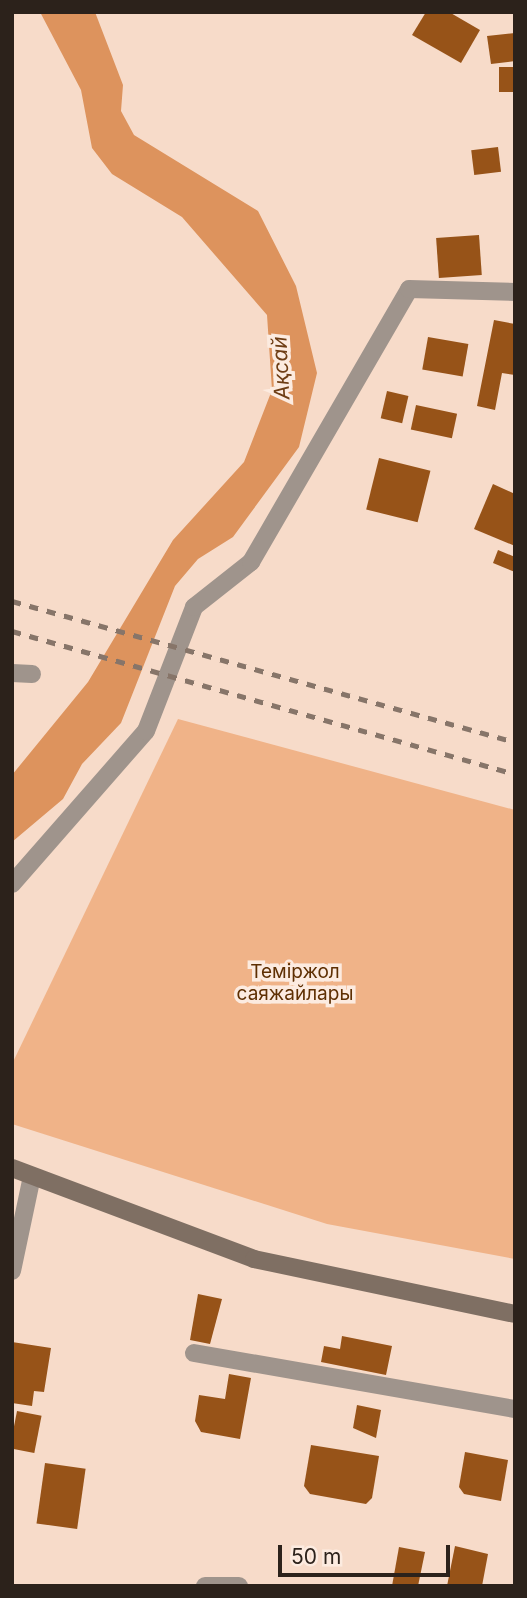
<!DOCTYPE html>
<html>
<head>
<meta charset="utf-8">
<style>
	body { margin:0 }
	#map { position:relative; width:527px; height:1598px; overflow:hidden; background:#f7dbc9; font-family:Inter,sans-serif }
	div>[style] { position:absolute }
	.green>* { inset:0; background:#f0b388 }
	.water>* { inset:0; background:#dd935d }
	.building>* { inset:0; background:#975318; transform-origin:0 0 }
	.minor>* { height:18px; margin:-9px; padding:0 9px; transform-origin:9px; border-radius:9px; background:#9f948c }
	.secondary>* { height:18px; margin:-9px; padding:0 9px; transform-origin:9px; border-radius:9px; background:#7f6f63 }
	.rail>* { height:5px; margin-top:-2.5px; transform-origin:0; background:repeating-linear-gradient(90deg,#877569 0 9px,transparent 0 18px) }
	span { translate:-50% -50%; white-space:nowrap; text-align:center; line-height:1.15; -webkit-text-stroke:7px #fcebe0; paint-order:stroke }
	.park-label { font-size:19px; color:#5e2f02 }
	.water-label { font-size:21px; color:#6e3d14; font-style:italic }
	.frame { position:absolute; inset:0; border:14px solid #2c221b; pointer-events:none }
	.scale { position:absolute; left:278px; top:1545px; width:172px; height:32px; box-sizing:border-box; border:4px solid #2c221b; border-top:0; padding-left:9px; font-size:21px; line-height:24px; white-space:nowrap; color:#2c221b; -webkit-text-stroke:5px #fcebe0; paint-order:stroke }
</style>
</head>
<body>
<div id="map">
	<div class="green">
		<i style="clip-path:polygon(178px 719px,515px 810px,515px 1259px,327px 1224px,12px 1124px,12px 1064px)"></i>
	</div>
	<div class="water">
		<i style="clip-path:polygon(40px 12px,95px 12px,123px 85px,121px 111px,134px 135px,258px 211px,296px 286px,317px 373px,299px 447px,233px 537px,198px 559px,175px 586px,121px 723px,82px 764px,63px 799px,12px 842px,12px 775px,88px 682px,173px 540px,244px 462px,272px 390px,267px 315px,182px 217px,112px 174px,92px 148px,81px 90px)"></i>
	</div>
	<div class="building">
		<i style="clip-path:polygon(426px 12px,449px 12px,480px 30px,461px 63px,412px 35px)"></i>
		<i style="clip-path:polygon(515px 33px,515px 61px,491px 64px,487px 36px)"></i>
		<i style="left:515px;top:67px;width:25px;height:16px;rotate:90deg"></i>
		<i style="left:498px;top:147px;width:25px;height:27px;rotate:83deg"></i>
		<i style="left:479px;top:235px;width:40px;height:43px;rotate:86deg"></i>
		<i style="clip-path:polygon(494px 320px,515px 324px,515px 375px,502px 373px,495px 410px,477px 406px)"></i>
		<i style="left:428px;top:337px;width:41px;height:33px;rotate:10deg"></i>
		<i style="left:387px;top:391px;width:22px;height:28px;rotate:13deg"></i>
		<i style="left:416px;top:405px;width:42px;height:25px;rotate:12deg"></i>
		<i style="left:379px;top:458px;width:53px;height:53px;rotate:14deg"></i>
		<i style="clip-path:polygon(493px 484px,515px 494px,515px 546px,474px 529px)"></i>
		<i style="clip-path:polygon(498px 550px,515px 557px,515px 572px,493px 563px)"></i>
		<i style="clip-path:polygon(198px 1294px,222px 1299px,210px 1344px,190px 1340px)"></i>
		<i style="clip-path:polygon(342px 1336px,392px 1346px,386px 1375px,321px 1362px,324px 1346px,340px 1349px)"></i>
		<i style="clip-path:polygon(12px 1342px,51px 1348px,44px 1392px,34px 1391px,32px 1406px,12px 1403px)"></i>
		<i style="clip-path:polygon(229px 1374px,251px 1378px,240px 1439px,201px 1432px,195px 1421px,199px 1395px,225px 1399px)"></i>
		<i style="clip-path:polygon(357px 1405px,381px 1410px,376px 1438px,353px 1428px)"></i>
		<i style="left:17px;top:1411px;width:25px;height:38px;rotate:11deg"></i>
		<i style="clip-path:polygon(311px 1445px,379px 1456px,372px 1498px,366px 1504px,310px 1494px,304px 1486px)"></i>
		<i style="clip-path:polygon(465px 1452px,508px 1460px,501px 1501px,464px 1494px,459px 1487px)"></i>
		<i style="left:45px;top:1463px;width:41px;height:61px;rotate:8deg"></i>
		<i style="clip-path:polygon(455px 1546px,488px 1554px,482px 1586px,447px 1586px)"></i>
		<i style="clip-path:polygon(399px 1547px,425px 1552px,418px 1586px,392px 1586px)"></i>
	</div>
	<div class="minor">
		<i style="left:12px;top:673px;width:20px;rotate:3deg"></i>
		<i style="left:12px;top:884px;width:203px;rotate:-48.8deg"></i>
		<i style="left:146px;top:731px;width:133px;rotate:-68.8deg"></i>
		<i style="left:194px;top:607px;width:73px;rotate:-38.3deg"></i>
		<i style="left:251px;top:562px;width:315px;rotate:-59.9deg"></i>
		<i style="left:409px;top:289px;width:106px;rotate:1.6deg"></i>
		<i style="left:12px;top:1271px;width:97px;rotate:-78.1deg"></i>
		<i style="left:194px;top:1353px;width:326px;rotate:9.9deg"></i>
		<i style="left:205px;top:1586px;width:34px"></i>
	</div>
	<div class="secondary">
		<i style="left:12px;top:1168px;width:259px;rotate:20.6deg"></i>
		<i style="left:254px;top:1259px;width:267px;rotate:11.9deg"></i>
	</div>
	<div class="rail">
		<i style="left:12px;top:601px;width:522px;rotate:15.66deg"></i>
		<i style="left:12px;top:631px;width:523px;rotate:15.87deg"></i>
	</div>
	<div class="park-label">
		<span style="left:295px;top:983px">Теміржол<br>саяжайлары</span>
	</div>
	<div class="water-label">
		<span style="left:281px;top:368px;rotate:-93deg">Ақсай</span>
	</div>
	<div class="frame"></div>
	<div class="scale">50 m</div>
</div>
</body>
</html>
